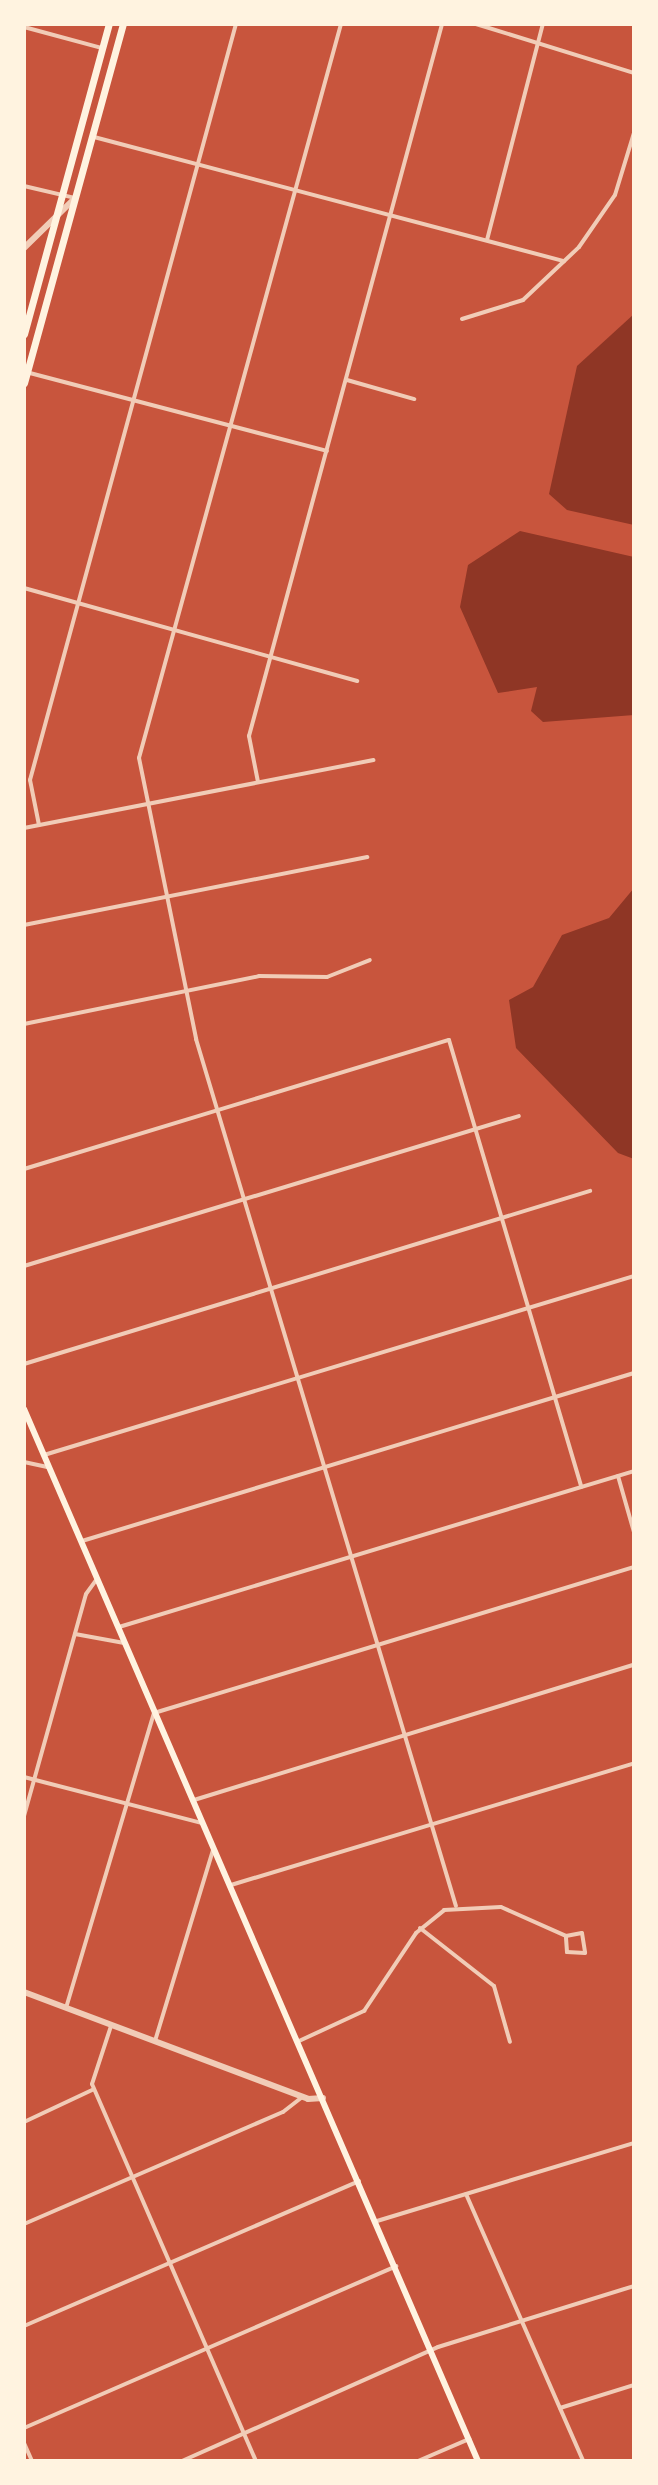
<!DOCTYPE html>
<html>
<head>
<meta charset="utf-8">
<style>
	body { margin:0 }
	#map { position:relative; width:658px; height:2485px; overflow:hidden; background:#c8553d; font-family:Helvetica,sans-serif }
	div>[style] { position:absolute }
	.water>* { inset:0; background:#8f3625 }
	.minor>* { height:4px; margin:-2px; padding:0 2px; transform-origin:2px; border-radius:2px; background:#f1ccb7 }
	.tertiary>* { height:6px; margin:-3px; padding:0 3px; transform-origin:3px; border-radius:3px; background:#f1ccb7 }
	.secondary>* { height:6px; margin:-3px; padding:0 3px; transform-origin:3px; border-radius:3px; background:#fff3e0 }
	.primary>* { height:7px; margin:-3.5px; padding:0 3.5px; transform-origin:3.5px; border-radius:3.5px; background:#fff3e0 }
	span { translate:-50% -50%; white-space:nowrap; text-align:center; line-height:1.15; -webkit-text-stroke:8px #fff3e0; paint-order:stroke }
	.frame { position:absolute; inset:0; border:26px solid #fff3e0; pointer-events:none }
</style>
</head>
<body>
<div id="map">
	<div class="water">
		<i style="clip-path:polygon(634px 314px,634px 525px,567px 510px,549px 494px,577px 366px)"></i>
		<i style="clip-path:polygon(520px 531px,634px 557px,634px 715px,543px 722px,531px 711px,537px 687px,498px 693px,460px 607px,468px 565px)"></i>
		<i style="clip-path:polygon(634px 888px,634px 1159px,618px 1153px,516px 1048px,509px 1000px,533px 987px,562px 935px,609px 918px)"></i>
	</div>
	<div class="minor">
		<i style="left:341px;top:24px;width:761px;rotate:105.39deg"></i>
		<i style="left:139px;top:758px;width:287px;rotate:78.5deg"></i>
		<i style="left:196px;top:1039px;width:905px;rotate:73.31deg"></i>
		<i style="left:476px;top:24px;width:165px;rotate:17.2deg"></i>
		<i style="left:24px;top:27px;width:81px;rotate:15.1deg"></i>
		<i style="left:94px;top:137px;width:486px;rotate:14.8deg"></i>
		<i style="left:24px;top:186px;width:52px;rotate:13.2deg"></i>
		<i style="left:487px;top:240px;width:223px;rotate:-75.5deg"></i>
		<i style="left:462px;top:319px;width:64px;rotate:-17.3deg"></i>
		<i style="left:523px;top:300px;width:77px;rotate:-43.4deg"></i>
		<i style="left:579px;top:247px;width:63px;rotate:-55.3deg"></i>
		<i style="left:615px;top:195px;width:65px;rotate:-73deg"></i>
		<i style="left:26px;top:372px;width:311px;rotate:14.7deg"></i>
		<i style="left:347px;top:380px;width:70px;rotate:15.8deg"></i>
		<i style="left:24px;top:588px;width:346px;rotate:15.6deg"></i>
		<i style="left:258px;top:782px;width:47px;rotate:-101.1deg"></i>
		<i style="left:249px;top:736px;width:738px;rotate:-74.83deg"></i>
		<i style="left:39px;top:825px;width:46px;rotate:-101.3deg"></i>
		<i style="left:30px;top:780px;width:784px;rotate:-74.76deg"></i>
		<i style="left:24px;top:828px;width:356px;rotate:-11deg"></i>
		<i style="left:24px;top:925px;width:350px;rotate:-11.2deg"></i>
		<i style="left:24px;top:1024px;width:240px;rotate:-11.5deg"></i>
		<i style="left:259px;top:976px;width:68px;rotate:0.8deg"></i>
		<i style="left:327px;top:977px;width:46px;rotate:-21.6deg"></i>
		<i style="left:24px;top:1169px;width:444px;rotate:-16.9deg"></i>
		<i style="left:449px;top:1040px;width:466px;rotate:73.5deg"></i>
		<i style="left:24px;top:1266px;width:517px;rotate:-16.86deg"></i>
		<i style="left:24px;top:1364px;width:592px;rotate:-17deg"></i>
		<i style="left:44px;top:1455px;width:617px;rotate:-16.88deg"></i>
		<i style="left:24px;top:1462px;width:25px;rotate:12deg"></i>
		<i style="left:618px;top:1476px;width:58px;rotate:74.1deg"></i>
		<i style="left:82px;top:1541px;width:577px;rotate:-16.93deg"></i>
		<i style="left:119px;top:1627px;width:538px;rotate:-16.85deg"></i>
		<i style="left:75px;top:1634px;width:50px;rotate:10.4deg"></i>
		<i style="left:24px;top:1777px;width:184px;rotate:14.5deg"></i>
		<i style="left:194px;top:1800px;width:460px;rotate:-17.1deg"></i>
		<i style="left:24px;top:1816px;width:230px;rotate:-74.4deg"></i>
		<i style="left:86px;top:1594px;width:19px;rotate:-54deg"></i>
		<i style="left:231px;top:1885px;width:421px;rotate:-16.8deg"></i>
		<i style="left:420px;top:1928px;width:94px;rotate:38.1deg"></i>
		<i style="left:494px;top:1986px;width:58px;rotate:74.1deg"></i>
		<i style="left:66px;top:2008px;width:308px;rotate:-73.4deg"></i>
		<i style="left:154px;top:1713px;width:502px;rotate:-16.92deg"></i>
		<i style="left:111px;top:2026px;width:61px;rotate:108.1deg"></i>
		<i style="left:92px;top:2084px;width:411px;rotate:66.5deg"></i>
		<i style="left:155px;top:2041px;width:200px;rotate:-73.1deg"></i>
		<i style="left:299px;top:2041px;width:72px;rotate:-24.8deg"></i>
		<i style="left:364px;top:2011px;width:94px;rotate:-56.3deg"></i>
		<i style="left:416px;top:1933px;width:36px;rotate:-39deg"></i>
		<i style="left:444px;top:1910px;width:57px;rotate:-3deg"></i>
		<i style="left:501px;top:1907px;width:71px;rotate:24deg"></i>
		<i style="left:566px;top:1936px;width:16px;rotate:-11deg"></i>
		<i style="left:582px;top:1933px;width:20px;rotate:81deg"></i>
		<i style="left:585px;top:1953px;width:18px;rotate:-177deg"></i>
		<i style="left:567px;top:1952px;width:16px;rotate:-94deg"></i>
		<i style="left:24px;top:2122px;width:77px;rotate:-25.2deg"></i>
		<i style="left:466px;top:2194px;width:292px;rotate:66.3deg"></i>
		<i style="left:377px;top:2221px;width:269px;rotate:-16.9deg"></i>
		<i style="left:24px;top:2224px;width:282px;rotate:-23.4deg"></i>
		<i style="left:283px;top:2112px;width:24px;rotate:-38deg"></i>
		<i style="left:24px;top:2326px;width:365px;rotate:-23.4deg"></i>
		<i style="left:560px;top:2408px;width:77px;rotate:-17.3deg"></i>
		<i style="left:24px;top:2428px;width:406px;rotate:-23.5deg"></i>
		<i style="left:24px;top:2443px;width:20px;rotate:66deg"></i>
		<i style="left:182px;top:2461px;width:280px;rotate:-24deg"></i>
		<i style="left:438px;top:2347px;width:205px;rotate:-17.3deg"></i>
		<i style="left:418px;top:2461px;width:56px;rotate:-23.3deg"></i>
	</div>
	<div class="tertiary">
		<i style="left:24px;top:248px;width:71px;rotate:-44.4deg"></i>
		<i style="left:24px;top:1992px;width:303px;rotate:20.6deg"></i>
		<i style="left:308px;top:2099px;width:15px;rotate:-4deg"></i>
	</div>
	<div class="secondary">
		<i style="left:24px;top:1409px;width:1146px;rotate:66.66deg"></i>
	</div>
	<div class="primary">
		<i style="left:24px;top:334px;width:321px;rotate:-74.7deg"></i>
		<i style="left:24px;top:383px;width:372px;rotate:-74.6deg"></i>
	</div>
	<div class="frame"></div>
</div>
</body>
</html>
